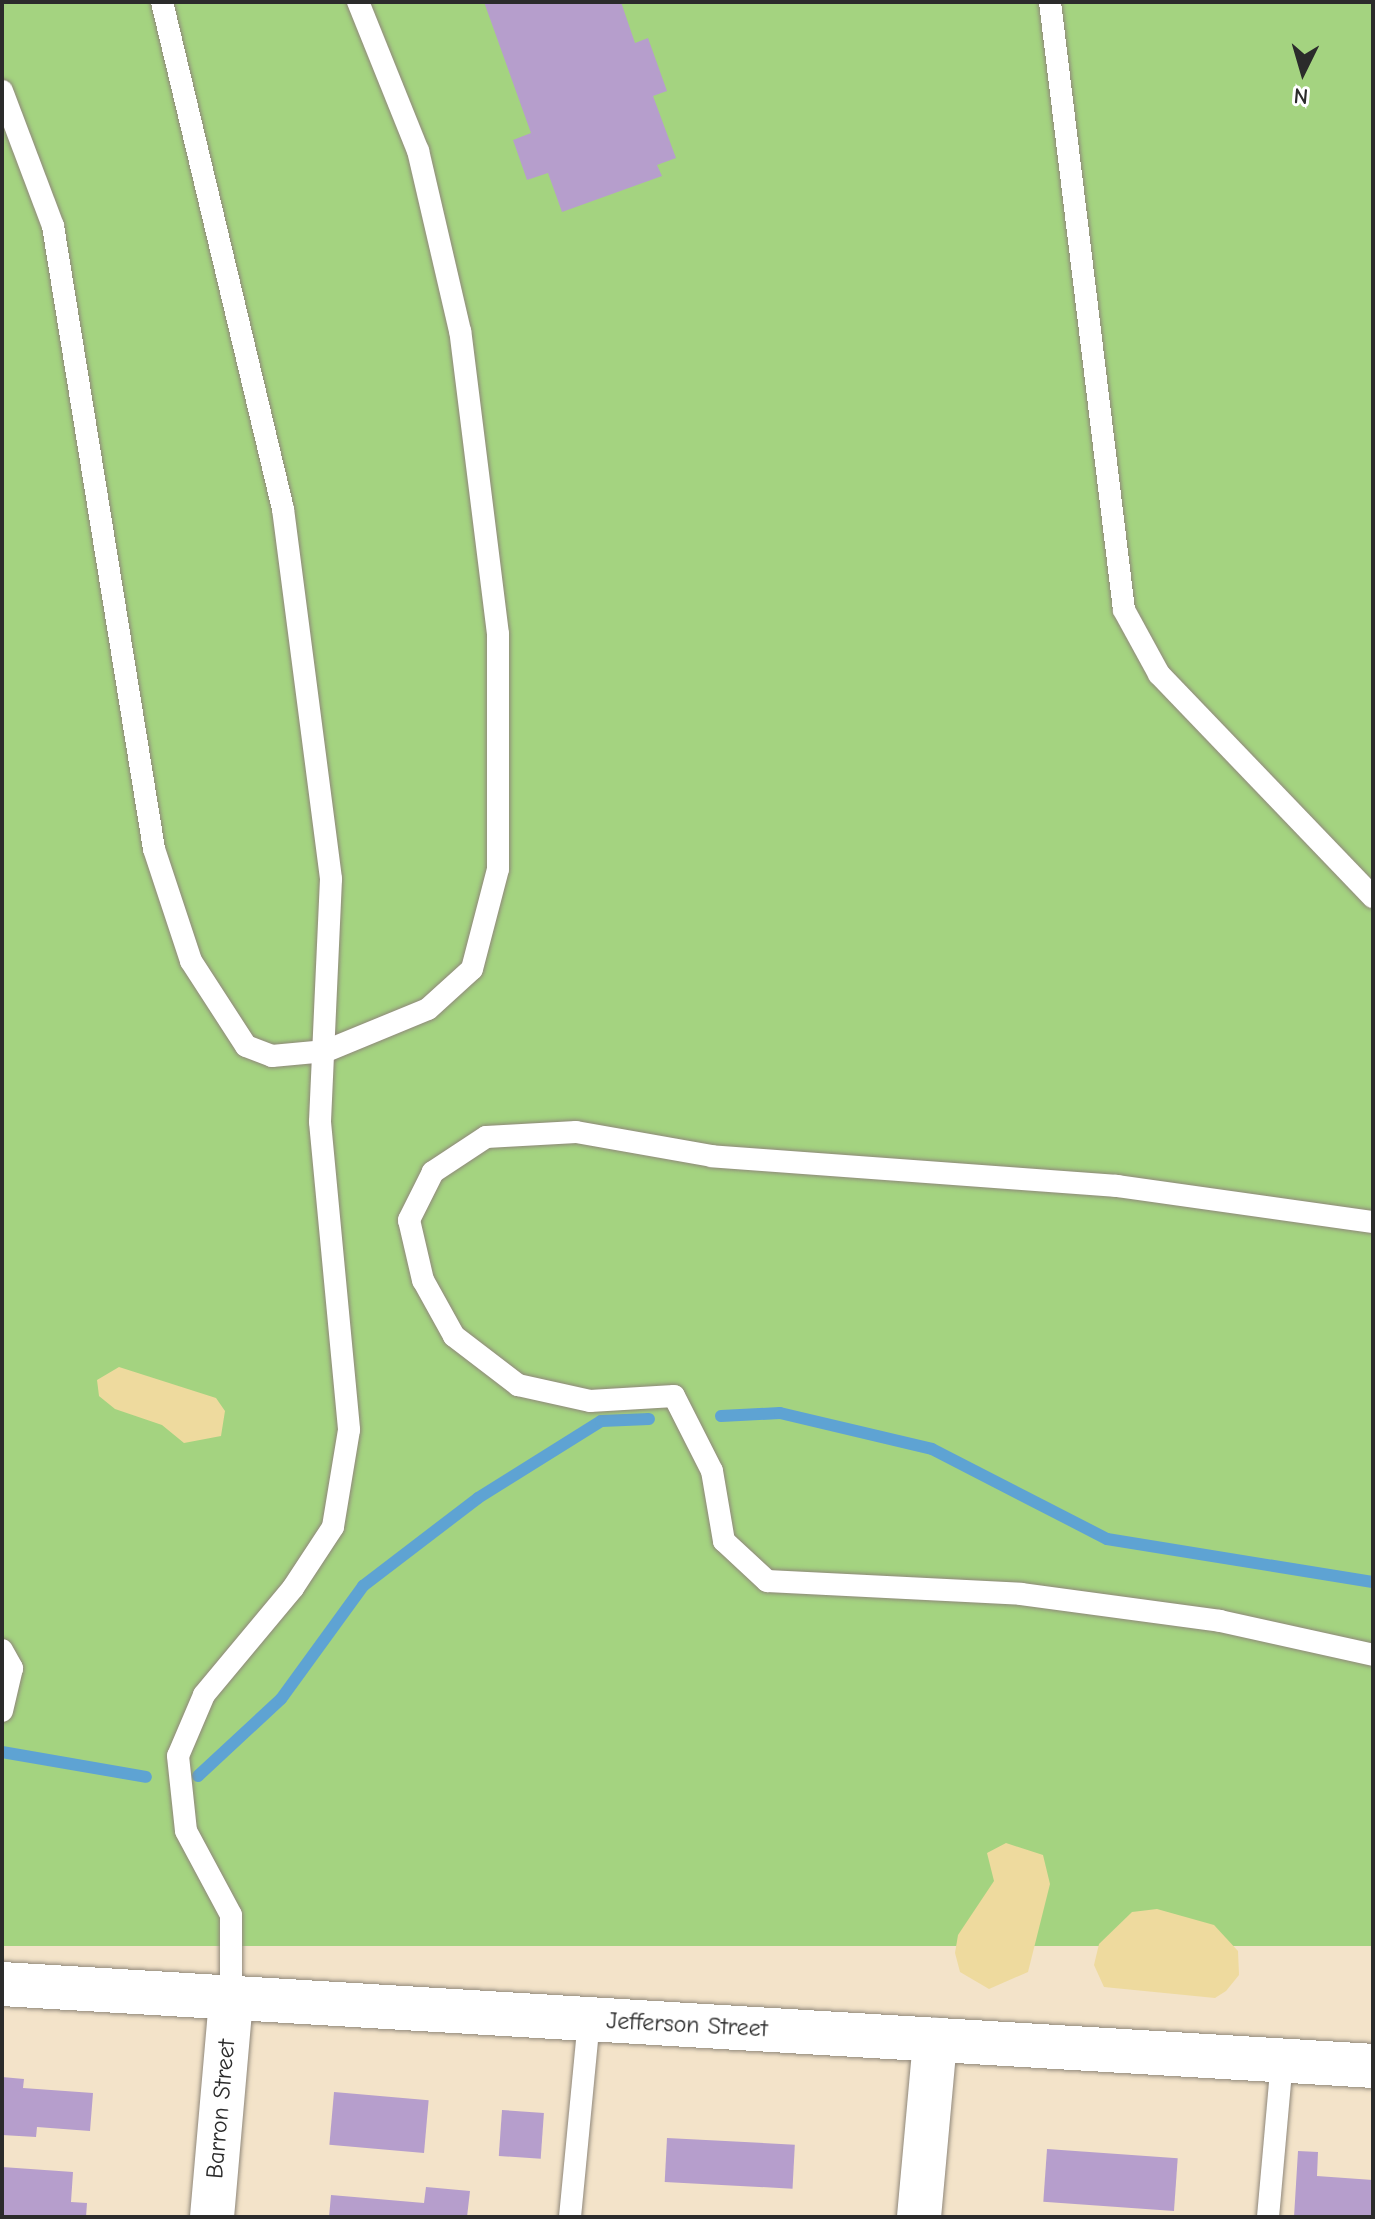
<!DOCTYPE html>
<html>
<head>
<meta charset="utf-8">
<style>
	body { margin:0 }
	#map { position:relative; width:1375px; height:2219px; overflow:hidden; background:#f3e3c9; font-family:"Comic Neue",sans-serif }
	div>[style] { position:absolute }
	.green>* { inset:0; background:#a4d380; transform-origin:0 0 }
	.sand>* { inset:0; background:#eeda9e }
	.stream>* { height:12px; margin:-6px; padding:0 6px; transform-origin:6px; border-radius:6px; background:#5ea3d3 }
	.building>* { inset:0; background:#b69ecc; transform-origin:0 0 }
	.roads { filter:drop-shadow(0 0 2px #8f877a) drop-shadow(0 0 2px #8f877a) }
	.lane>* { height:22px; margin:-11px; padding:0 11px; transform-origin:11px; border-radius:11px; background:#fff }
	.street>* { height:44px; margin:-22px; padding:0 22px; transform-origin:22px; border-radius:22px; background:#fff }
	.secondary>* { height:44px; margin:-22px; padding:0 22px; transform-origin:22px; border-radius:22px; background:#fff }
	span { translate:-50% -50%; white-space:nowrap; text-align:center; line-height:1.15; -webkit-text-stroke:6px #fff; paint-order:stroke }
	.street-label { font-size:24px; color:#2b2b2b }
	.frame { position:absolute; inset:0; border:4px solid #2b2b2b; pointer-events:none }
	.north { position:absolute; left:1263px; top:32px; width:80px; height:80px; -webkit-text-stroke:6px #fff; paint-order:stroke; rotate:185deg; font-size:22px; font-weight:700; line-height:32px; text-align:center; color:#2b2b2b }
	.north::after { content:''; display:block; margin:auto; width:28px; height:36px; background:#2b2b2b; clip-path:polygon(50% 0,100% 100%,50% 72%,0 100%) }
</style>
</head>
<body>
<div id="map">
	<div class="green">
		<i style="left:2px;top:2px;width:1371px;height:1944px"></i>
	</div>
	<div class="sand">
		<i style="clip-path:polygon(119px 1367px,216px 1398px,225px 1411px,221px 1436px,184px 1443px,162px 1425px,115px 1409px,99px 1396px,97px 1380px)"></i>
		<i style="clip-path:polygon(1006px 1843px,1043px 1855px,1050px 1884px,1028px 1972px,989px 1989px,960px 1972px,955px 1953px,958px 1935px,994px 1881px,987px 1853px)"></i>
		<i style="clip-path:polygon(1157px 1909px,1214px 1925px,1238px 1951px,1239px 1975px,1226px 1991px,1215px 1998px,1104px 1987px,1094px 1965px,1099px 1944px,1132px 1912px)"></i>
	</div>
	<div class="stream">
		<i style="left:721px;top:1416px;width:59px;rotate:-2.9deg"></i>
		<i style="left:780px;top:1413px;width:156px;rotate:13.3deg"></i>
		<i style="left:932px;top:1449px;width:197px;rotate:27.2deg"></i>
		<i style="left:1107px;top:1539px;width:269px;rotate:9.2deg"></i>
		<i style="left:2px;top:1752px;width:146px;rotate:9.8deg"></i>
		<i style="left:198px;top:1776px;width:113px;rotate:-42.9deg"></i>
		<i style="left:281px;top:1699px;width:140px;rotate:-54deg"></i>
		<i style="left:363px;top:1586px;width:145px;rotate:-37.4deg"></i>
		<i style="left:478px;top:1498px;width:145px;rotate:-32deg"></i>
		<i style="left:601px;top:1421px;width:48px;rotate:-2.4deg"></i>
	</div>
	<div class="building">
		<i style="clip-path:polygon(484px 2px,621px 2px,635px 43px,648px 38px,667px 91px,653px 96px,676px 158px,657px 165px,662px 176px,562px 212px,548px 173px,527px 180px,513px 140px,531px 133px)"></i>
		<i style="clip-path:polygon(2px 2077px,24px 2079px,23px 2088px,93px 2093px,90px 2131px,37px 2127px,36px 2137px,2px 2135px)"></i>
		<i style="left:334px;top:2092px;width:95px;height:53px;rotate:5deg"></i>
		<i style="left:502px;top:2110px;width:42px;height:46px;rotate:4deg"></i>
		<i style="left:667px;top:2138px;width:128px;height:44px;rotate:3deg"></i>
		<i style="left:1047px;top:2149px;width:131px;height:53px;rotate:4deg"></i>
		<i style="clip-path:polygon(1298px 2151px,1318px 2152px,1317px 2176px,1373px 2180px,1373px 2217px,1294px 2217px)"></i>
		<i style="clip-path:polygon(2px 2167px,73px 2172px,71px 2202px,87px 2203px,86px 2217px,2px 2217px)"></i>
		<i style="clip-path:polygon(426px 2187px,470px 2191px,467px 2217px,329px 2217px,331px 2195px,424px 2203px)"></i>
	</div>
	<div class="roads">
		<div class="lane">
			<i style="left:162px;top:2px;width:521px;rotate:76.58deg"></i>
			<i style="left:283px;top:509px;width:373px;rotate:82.6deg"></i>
			<i style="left:331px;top:879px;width:243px;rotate:92.6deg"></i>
			<i style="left:320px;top:1122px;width:309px;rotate:84.6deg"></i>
			<i style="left:349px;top:1430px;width:98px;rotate:99.4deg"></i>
			<i style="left:333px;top:1527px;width:73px;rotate:123.3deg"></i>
			<i style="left:293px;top:1588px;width:139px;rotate:129.8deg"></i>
			<i style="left:204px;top:1695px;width:66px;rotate:113.1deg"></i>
			<i style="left:178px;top:1756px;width:75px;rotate:83.9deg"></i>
			<i style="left:186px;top:1831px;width:95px;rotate:61.8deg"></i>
			<i style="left:231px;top:1915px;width:85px;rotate:90deg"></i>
			<i style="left:1050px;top:2px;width:612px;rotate:83.06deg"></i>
			<i style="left:1124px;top:610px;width:73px;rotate:61.3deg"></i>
			<i style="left:1159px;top:674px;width:309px;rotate:46.2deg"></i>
			<i style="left:2px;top:91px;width:144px;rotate:69.3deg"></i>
			<i style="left:53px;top:226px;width:631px;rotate:80.79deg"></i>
			<i style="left:154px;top:849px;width:118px;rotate:71.7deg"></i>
			<i style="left:191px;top:961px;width:101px;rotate:57.1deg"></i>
			<i style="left:246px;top:1046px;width:28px;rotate:21deg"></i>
			<i style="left:272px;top:1056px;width:54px;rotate:-5.3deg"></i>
			<i style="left:326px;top:1051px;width:110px;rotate:-22.4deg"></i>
			<i style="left:428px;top:1009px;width:59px;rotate:-42.3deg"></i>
			<i style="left:472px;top:969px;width:103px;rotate:-75.4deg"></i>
			<i style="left:498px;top:869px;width:235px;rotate:-90deg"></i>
			<i style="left:498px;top:634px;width:305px;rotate:-97.1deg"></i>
			<i style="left:460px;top:331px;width:185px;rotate:-103.1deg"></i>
			<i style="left:418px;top:151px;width:161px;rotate:-111.9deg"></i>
			<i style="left:1373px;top:1222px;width:259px;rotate:-172deg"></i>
			<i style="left:1117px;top:1186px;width:406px;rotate:-175.8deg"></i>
			<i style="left:712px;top:1156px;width:138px;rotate:-170deg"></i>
			<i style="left:576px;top:1132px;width:90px;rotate:176.8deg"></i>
			<i style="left:486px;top:1137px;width:64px;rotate:146.6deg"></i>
			<i style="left:433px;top:1172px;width:54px;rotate:116.6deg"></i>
			<i style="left:409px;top:1220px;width:62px;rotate:76.9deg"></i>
			<i style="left:423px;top:1280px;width:64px;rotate:61deg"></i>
			<i style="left:454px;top:1336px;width:81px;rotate:37.4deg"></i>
			<i style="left:518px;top:1385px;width:74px;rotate:12.5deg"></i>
			<i style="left:590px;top:1401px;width:84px;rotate:-3.4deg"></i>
			<i style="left:674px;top:1396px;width:84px;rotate:63.1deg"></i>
			<i style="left:712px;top:1471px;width:71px;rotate:80.3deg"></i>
			<i style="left:724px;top:1541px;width:59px;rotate:42.9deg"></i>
			<i style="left:767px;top:1581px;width:254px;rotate:2.9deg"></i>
			<i style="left:1021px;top:1594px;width:201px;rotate:7.7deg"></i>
			<i style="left:1220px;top:1621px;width:157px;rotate:12.5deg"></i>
			<i style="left:2px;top:1650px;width:21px;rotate:61deg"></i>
			<i style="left:12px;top:1668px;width:44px;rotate:103.1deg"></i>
			<i style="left:570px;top:2217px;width:199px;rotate:-84.5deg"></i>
			<i style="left:1268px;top:2217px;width:157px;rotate:-84.9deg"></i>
		</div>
		<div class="street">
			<i style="left:212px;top:2217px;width:218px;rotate:-85deg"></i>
			<i style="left:919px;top:2217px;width:178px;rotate:-84.8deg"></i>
		</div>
		<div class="secondary">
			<i style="left:2px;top:1984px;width:1373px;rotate:3.42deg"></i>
		</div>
	</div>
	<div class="street-label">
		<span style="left:687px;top:2025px;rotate:3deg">Jefferson Street</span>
		<span style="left:221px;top:2109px;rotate:-85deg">Barron Street</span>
	</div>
	<div class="frame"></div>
	<div class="north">N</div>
</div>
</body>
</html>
